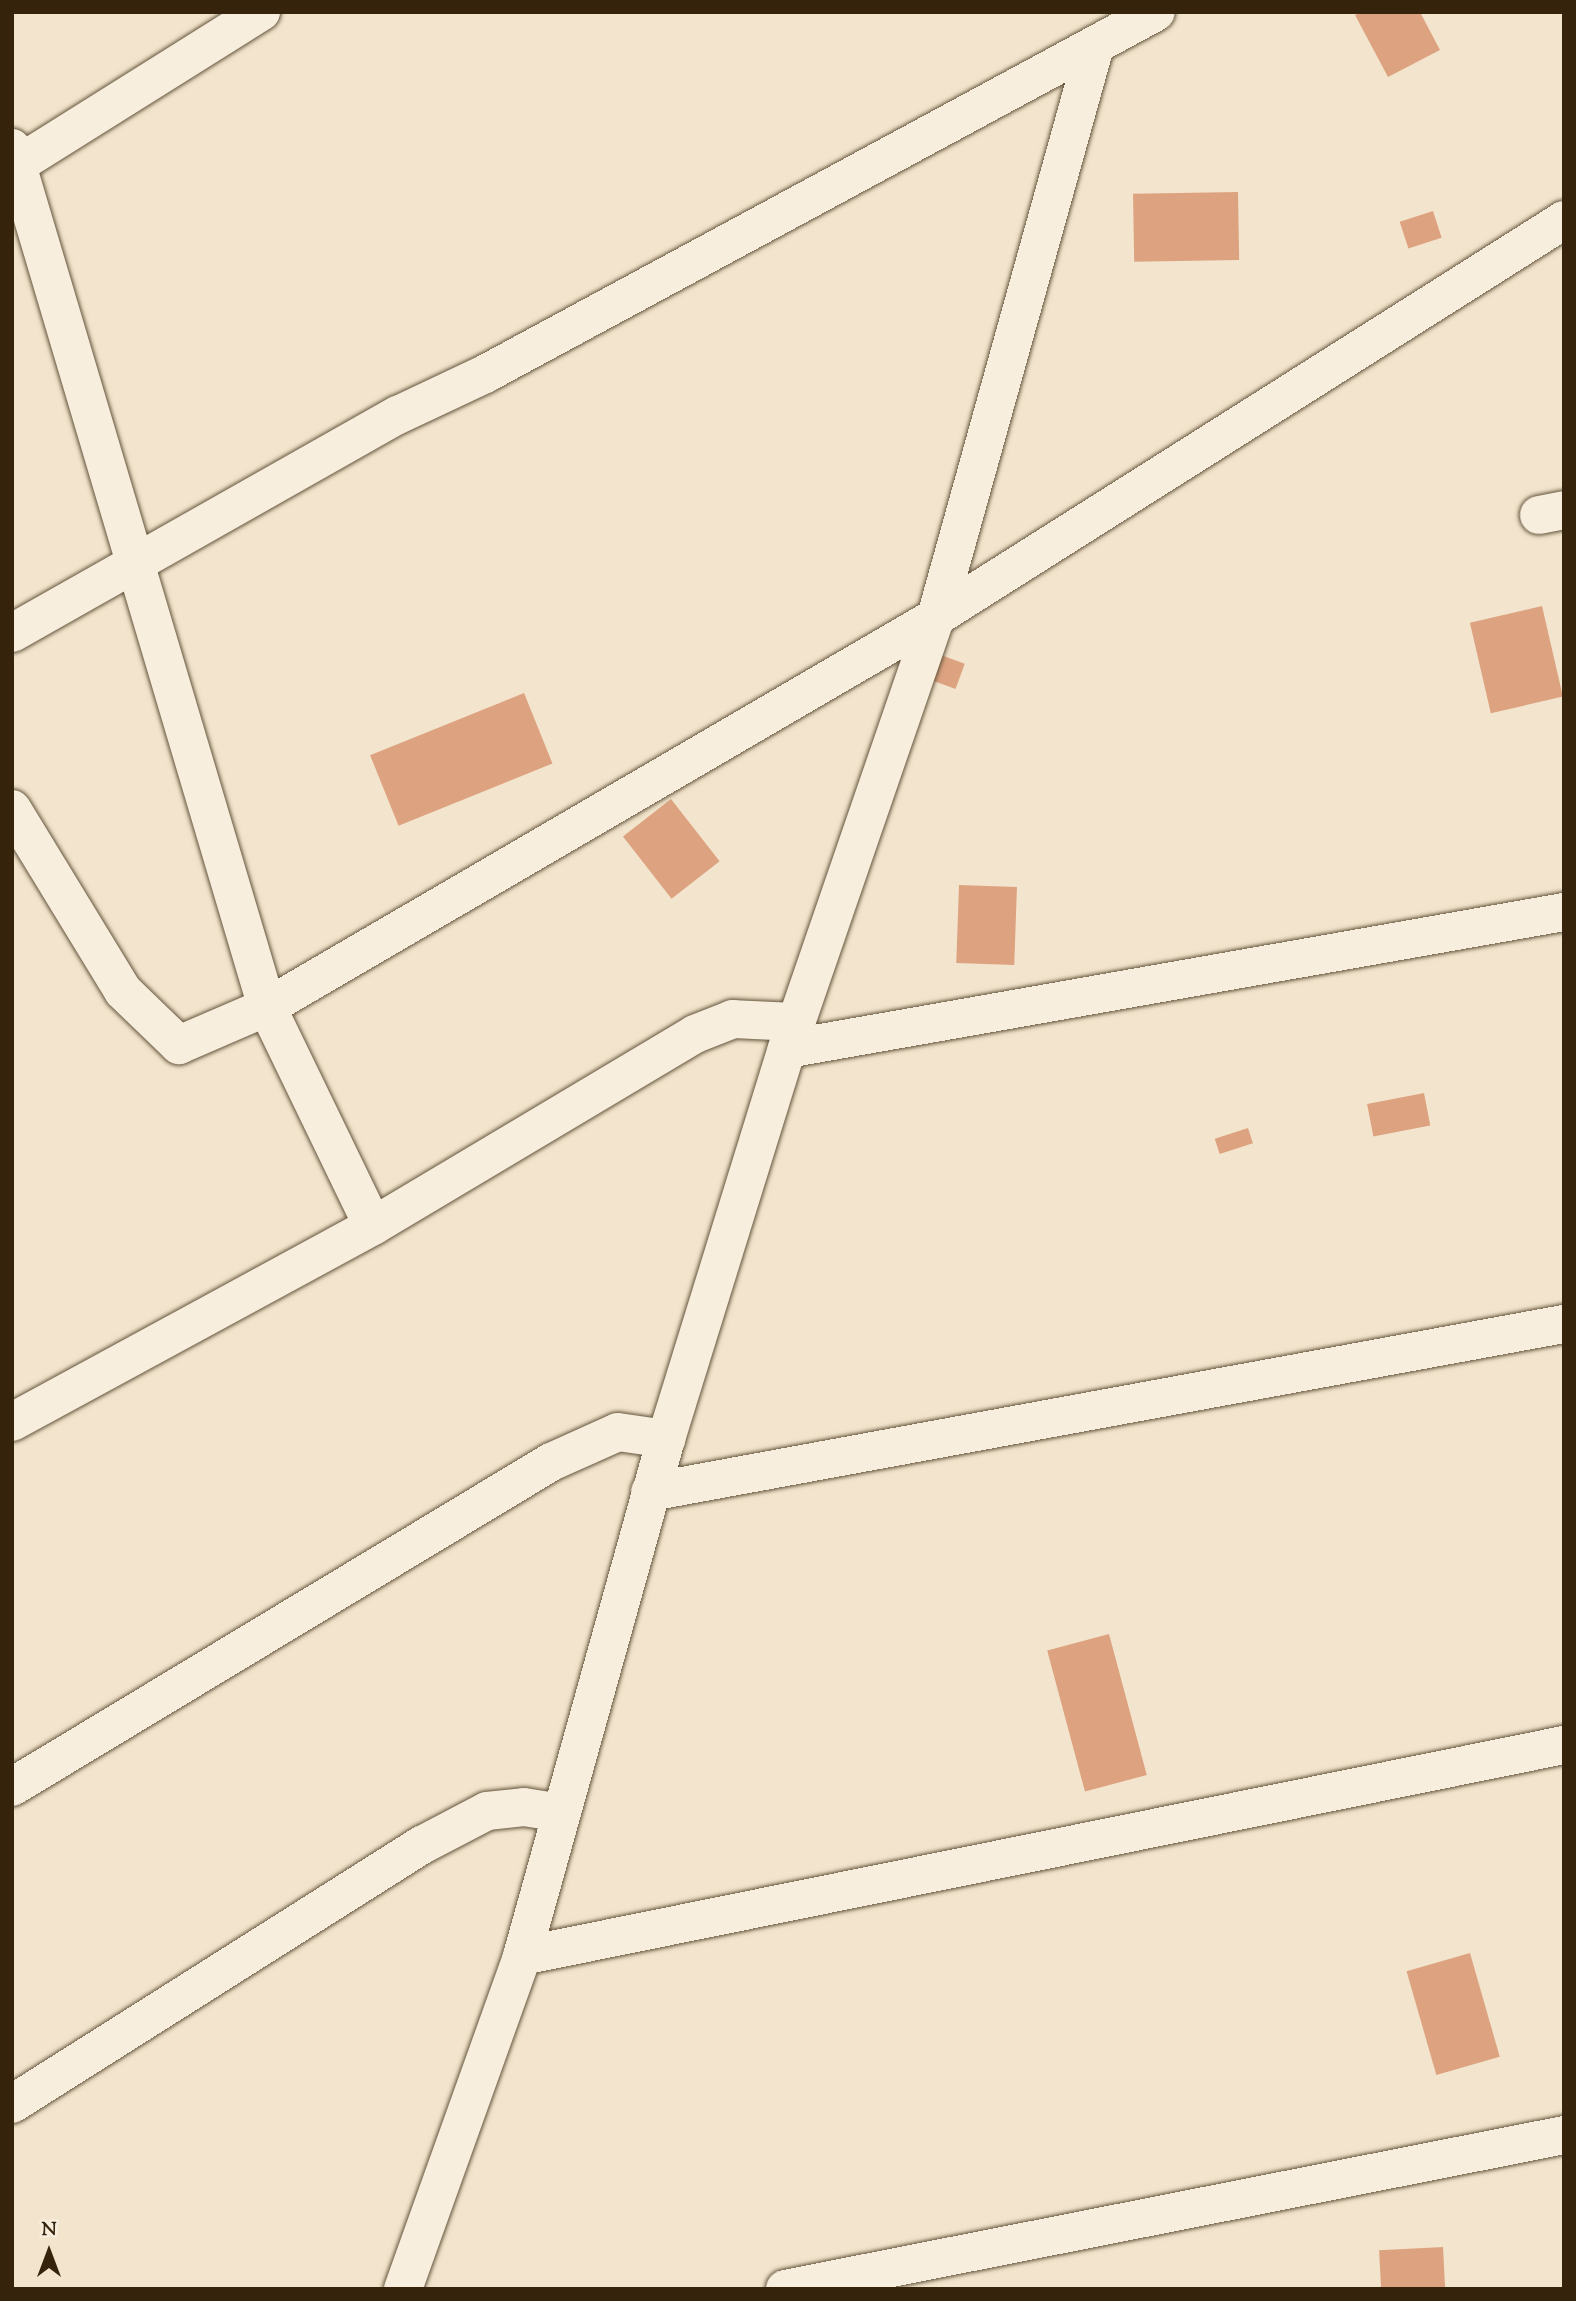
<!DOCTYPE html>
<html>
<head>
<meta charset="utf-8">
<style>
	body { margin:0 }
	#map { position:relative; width:1576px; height:2301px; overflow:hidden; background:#f3e5cd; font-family:"Sorts Mill Goudy",serif }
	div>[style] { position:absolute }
	.building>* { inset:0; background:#dda381; transform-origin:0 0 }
	.roads { filter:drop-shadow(0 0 2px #64543c) drop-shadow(0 0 2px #64543c) }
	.minor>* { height:38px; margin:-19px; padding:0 19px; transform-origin:19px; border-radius:19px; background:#f7eede }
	span { translate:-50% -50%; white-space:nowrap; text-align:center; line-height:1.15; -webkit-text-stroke:7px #f7eede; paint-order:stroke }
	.frame { position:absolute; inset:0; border:14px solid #35230b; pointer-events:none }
	.north { position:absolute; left:14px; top:2217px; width:70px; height:70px; -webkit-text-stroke:5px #f7eede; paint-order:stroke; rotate:0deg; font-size:19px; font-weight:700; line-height:28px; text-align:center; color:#35230b }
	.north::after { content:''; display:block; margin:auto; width:24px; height:32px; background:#35230b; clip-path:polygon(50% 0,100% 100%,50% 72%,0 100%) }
</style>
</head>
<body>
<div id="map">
	<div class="building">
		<i style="clip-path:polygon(1362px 12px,1420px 12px,1440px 50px,1388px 77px,1355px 15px)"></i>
		<i style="left:1238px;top:192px;width:68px;height:105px;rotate:89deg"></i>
		<i style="left:1433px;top:211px;width:28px;height:35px;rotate:72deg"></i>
		<i style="left:1542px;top:606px;width:93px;height:74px;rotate:77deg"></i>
		<i style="left:930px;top:651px;width:37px;height:27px;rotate:20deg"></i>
		<i style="left:524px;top:693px;width:76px;height:166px;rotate:68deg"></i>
		<i style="left:671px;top:799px;width:79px;height:61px;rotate:52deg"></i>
		<i style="left:959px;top:885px;width:58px;height:78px;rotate:2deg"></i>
		<i style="left:1424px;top:1093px;width:33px;height:58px;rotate:79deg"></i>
		<i style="left:1248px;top:1128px;width:16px;height:35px;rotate:72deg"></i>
		<i style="left:1109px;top:1634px;width:146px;height:64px;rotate:75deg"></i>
		<i style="left:1470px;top:1953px;width:108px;height:66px;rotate:74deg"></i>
		<i style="left:1443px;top:2247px;width:42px;height:64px;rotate:87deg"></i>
	</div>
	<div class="roads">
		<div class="minor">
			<i style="left:12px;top:148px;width:896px;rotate:73.47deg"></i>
			<i style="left:267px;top:1007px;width:243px;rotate:64.2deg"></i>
			<i style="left:12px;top:168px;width:294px;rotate:-32.1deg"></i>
			<i style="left:1539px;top:515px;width:25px;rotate:-11deg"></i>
			<i style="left:12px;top:633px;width:443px;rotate:-29.5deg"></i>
			<i style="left:398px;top:415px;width:96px;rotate:-25.2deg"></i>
			<i style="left:485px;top:374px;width:762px;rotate:-28.35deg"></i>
			<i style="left:12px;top:809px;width:213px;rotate:58.6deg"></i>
			<i style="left:123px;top:991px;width:78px;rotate:44deg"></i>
			<i style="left:179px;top:1045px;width:96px;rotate:-23.4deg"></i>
			<i style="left:267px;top:1007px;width:774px;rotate:-30.24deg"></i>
			<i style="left:936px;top:617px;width:743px;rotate:-32.3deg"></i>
			<i style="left:787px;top:1049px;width:789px;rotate:-10deg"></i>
			<i style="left:12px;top:1422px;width:411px;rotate:-28.5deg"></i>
			<i style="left:373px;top:1226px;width:375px;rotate:-30.8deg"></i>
			<i style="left:695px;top:1034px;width:41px;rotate:-21.5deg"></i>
			<i style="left:733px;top:1019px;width:64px;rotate:2.7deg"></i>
			<i style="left:650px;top:1492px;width:929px;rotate:-10.42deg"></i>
			<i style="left:12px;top:1787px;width:629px;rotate:-31.09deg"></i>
			<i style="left:551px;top:1462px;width:73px;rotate:-24.1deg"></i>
			<i style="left:618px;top:1432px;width:49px;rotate:8.3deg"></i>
			<i style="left:522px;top:1956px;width:1063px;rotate:-11.45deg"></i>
			<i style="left:12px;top:2104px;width:485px;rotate:-32.3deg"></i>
			<i style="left:422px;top:1845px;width:73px;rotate:-27.6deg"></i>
			<i style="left:487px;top:1811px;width:37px;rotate:-6deg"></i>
			<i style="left:524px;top:1807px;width:38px;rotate:9deg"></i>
			<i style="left:403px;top:2289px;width:354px;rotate:-70.3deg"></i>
			<i style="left:522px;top:1956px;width:537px;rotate:-74.44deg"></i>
			<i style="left:666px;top:1439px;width:408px;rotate:-72.8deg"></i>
			<i style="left:787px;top:1049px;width:457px;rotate:-71deg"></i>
			<i style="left:936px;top:617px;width:593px;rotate:-74.44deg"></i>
			<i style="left:785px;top:2289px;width:794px;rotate:-11.18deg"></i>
		</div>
	</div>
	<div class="frame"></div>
	<div class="north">N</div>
</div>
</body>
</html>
